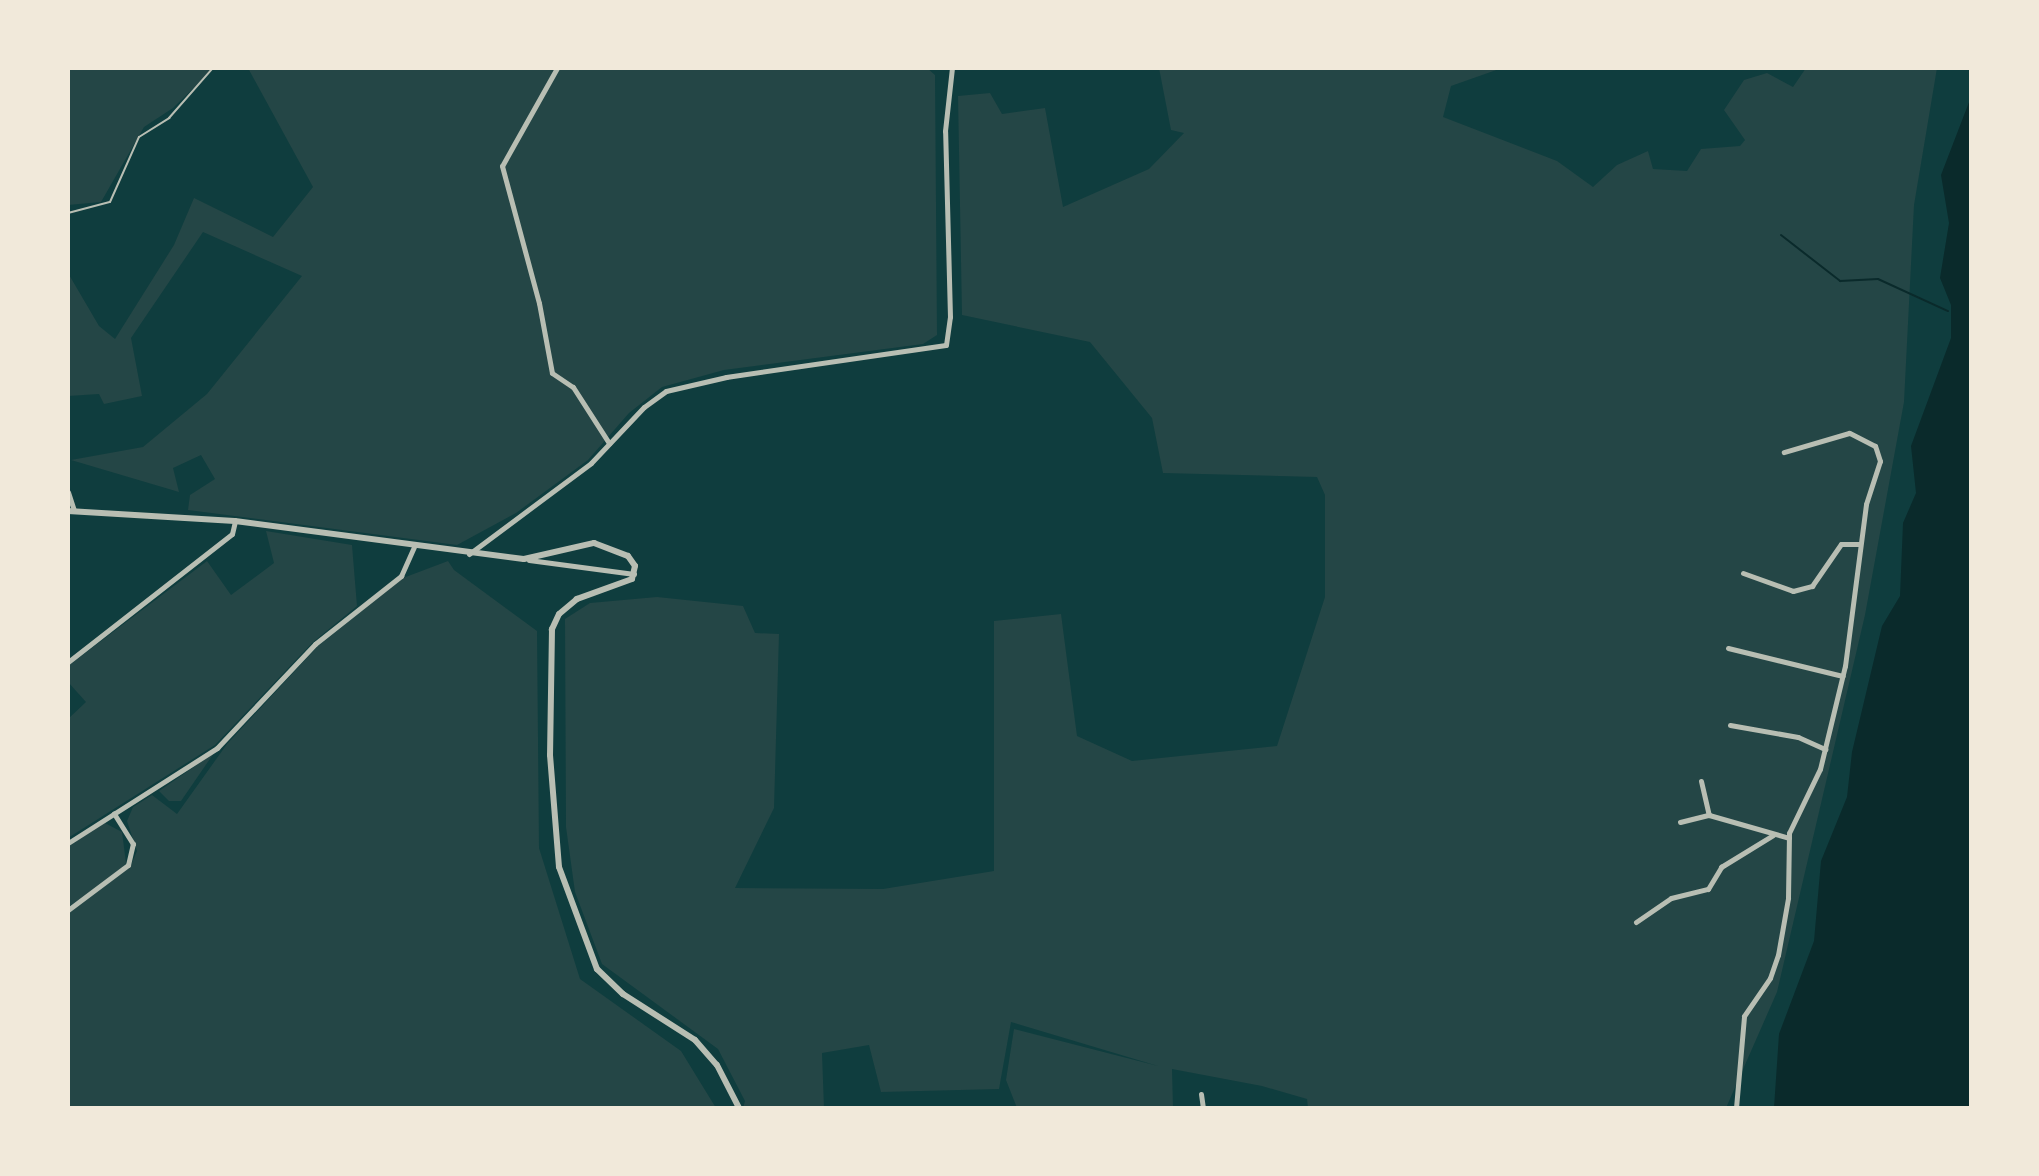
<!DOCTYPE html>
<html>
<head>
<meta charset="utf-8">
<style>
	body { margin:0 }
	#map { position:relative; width:2039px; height:1176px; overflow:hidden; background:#0f3d3e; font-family:Rubik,sans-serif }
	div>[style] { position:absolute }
	.green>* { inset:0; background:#244646 }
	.water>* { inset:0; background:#0a2a2b }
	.stream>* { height:2px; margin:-1px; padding:0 1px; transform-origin:1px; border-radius:1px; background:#0a2a2b }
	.service>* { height:2px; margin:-1px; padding:0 1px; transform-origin:1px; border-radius:1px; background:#b8beb3 }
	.minor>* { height:5px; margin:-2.5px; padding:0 2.5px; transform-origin:2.5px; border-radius:2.5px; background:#b8beb3 }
	.tertiary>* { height:6px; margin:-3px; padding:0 3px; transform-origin:3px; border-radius:3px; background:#b8beb3 }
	span { translate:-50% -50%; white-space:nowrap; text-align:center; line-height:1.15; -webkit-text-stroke:6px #f1e9da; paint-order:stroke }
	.frame { position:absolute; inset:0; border:70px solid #f1e9da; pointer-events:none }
</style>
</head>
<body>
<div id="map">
	<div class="green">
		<i style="clip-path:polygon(68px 68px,214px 68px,173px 108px,144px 127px,101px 202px,68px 205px)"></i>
		<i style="clip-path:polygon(248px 68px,927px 68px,935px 75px,937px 335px,923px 344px,724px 370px,662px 387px,629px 413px,588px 460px,516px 513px,457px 545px,188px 510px,190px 495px,215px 479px,201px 455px,173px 468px,179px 492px,71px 460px,143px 447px,207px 394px,302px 276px,203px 232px,131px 338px,142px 396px,104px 404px,99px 394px,68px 396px,68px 273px,99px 326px,115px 339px,174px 245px,194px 198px,273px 237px,313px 187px)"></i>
		<i style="clip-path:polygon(1159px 68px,1502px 68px,1451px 86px,1443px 117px,1557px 161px,1593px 187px,1617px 165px,1648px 151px,1653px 169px,1687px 171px,1701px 149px,1740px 146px,1745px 140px,1724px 110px,1744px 80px,1767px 73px,1793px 87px,1806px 68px,1937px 68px,1914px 205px,1904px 402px,1865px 615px,1777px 992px,1726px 1108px,1308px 1108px,1307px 1099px,1262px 1086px,1172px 1069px,1173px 1108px,1017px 1108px,1006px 1080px,1014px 1029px,1158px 1066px,1011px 1022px,999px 1089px,881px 1092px,869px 1045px,822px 1053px,824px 1108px,743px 1108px,745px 1101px,718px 1049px,602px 964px,575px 892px,566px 827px,565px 619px,590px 603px,657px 597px,743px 606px,755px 633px,779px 634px,774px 808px,735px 888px,883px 889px,994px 871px,994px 621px,1061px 614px,1077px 736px,1132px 761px,1277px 746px,1325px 597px,1325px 495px,1317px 477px,1163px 473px,1152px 418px,1090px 342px,962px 315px,958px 96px,990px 93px,1002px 114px,1045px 108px,1063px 207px,1149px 169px,1184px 133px,1171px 130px)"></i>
		<i style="clip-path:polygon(266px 531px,352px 545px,357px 606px,312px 643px,215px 745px,68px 838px,68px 719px,86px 702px,68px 682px,68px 666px,207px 561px,231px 595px,274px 563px)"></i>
		<i style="clip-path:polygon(448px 561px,454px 570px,537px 631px,539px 848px,580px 979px,681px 1051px,716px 1108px,68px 1108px,68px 914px,130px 867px,137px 851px,127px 821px,133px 807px,152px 795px,177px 814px,227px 744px,318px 646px,403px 578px)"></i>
		<i style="clip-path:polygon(214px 753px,181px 801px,169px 801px,159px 791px)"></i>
		<i style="clip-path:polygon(105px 823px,122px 832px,126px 863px,118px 874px,68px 907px,68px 846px)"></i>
	</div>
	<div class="water">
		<i style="clip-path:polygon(1971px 97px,1971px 1108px,1774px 1108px,1779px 1034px,1814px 941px,1821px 861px,1847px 797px,1852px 752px,1882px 626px,1900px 596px,1903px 523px,1916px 493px,1911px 446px,1951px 338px,1951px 305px,1940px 278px,1949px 223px,1941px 175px)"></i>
	</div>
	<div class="stream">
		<i style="left:1781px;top:235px;width:75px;rotate:37.9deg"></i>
		<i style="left:1840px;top:281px;width:38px;rotate:-3deg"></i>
		<i style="left:1878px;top:279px;width:77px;rotate:24.6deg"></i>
	</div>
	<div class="service">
		<i style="left:68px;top:213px;width:43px;rotate:-14.7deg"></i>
		<i style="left:110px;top:202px;width:71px;rotate:-66deg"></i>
		<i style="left:139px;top:137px;width:36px;rotate:-32deg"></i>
		<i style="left:169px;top:118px;width:67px;rotate:-48.7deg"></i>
	</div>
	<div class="minor">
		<i style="left:557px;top:68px;width:112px;rotate:119.3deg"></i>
		<i style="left:502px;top:166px;width:142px;rotate:74.9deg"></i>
		<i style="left:539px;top:303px;width:71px;rotate:79.5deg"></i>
		<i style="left:552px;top:373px;width:25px;rotate:34deg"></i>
		<i style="left:573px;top:387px;width:67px;rotate:57.3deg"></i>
		<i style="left:68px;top:492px;width:19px;rotate:72deg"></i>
		<i style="left:469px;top:554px;width:152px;rotate:-36.7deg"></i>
		<i style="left:591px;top:463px;width:77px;rotate:-46.6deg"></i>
		<i style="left:644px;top:407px;width:27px;rotate:-36deg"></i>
		<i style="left:666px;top:391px;width:62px;rotate:-13.1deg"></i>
		<i style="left:726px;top:377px;width:222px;rotate:-8.3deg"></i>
		<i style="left:946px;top:345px;width:28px;rotate:-82deg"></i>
		<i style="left:950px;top:317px;width:186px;rotate:-91.5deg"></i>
		<i style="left:945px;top:131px;width:63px;rotate:-83.7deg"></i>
		<i style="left:529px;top:560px;width:106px;rotate:7.6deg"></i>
		<i style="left:1743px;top:573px;width:53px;rotate:19.8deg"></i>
		<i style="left:1793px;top:591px;width:20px;rotate:-15deg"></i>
		<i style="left:1812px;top:586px;width:51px;rotate:-55.4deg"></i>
		<i style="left:1841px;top:544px;width:19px"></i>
		<i style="left:1728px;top:648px;width:118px;rotate:13.7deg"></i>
		<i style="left:68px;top:662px;width:208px;rotate:-38deg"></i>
		<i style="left:232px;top:534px;width:13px;rotate:-77deg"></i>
		<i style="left:1730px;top:725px;width:69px;rotate:10deg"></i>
		<i style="left:1798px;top:737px;width:30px;rotate:24deg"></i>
		<i style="left:1701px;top:781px;width:35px;rotate:77deg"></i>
		<i style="left:1709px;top:815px;width:83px;rotate:16deg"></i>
		<i style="left:1680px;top:822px;width:30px;rotate:-14deg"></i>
		<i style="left:68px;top:843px;width:177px;rotate:-32.5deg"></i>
		<i style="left:217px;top:748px;width:143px;rotate:-46.7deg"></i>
		<i style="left:315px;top:644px;width:110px;rotate:-38.3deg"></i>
		<i style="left:401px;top:576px;width:32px;rotate:-66deg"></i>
		<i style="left:68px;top:910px;width:75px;rotate:-36.9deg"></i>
		<i style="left:128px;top:865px;width:22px;rotate:-77deg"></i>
		<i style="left:133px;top:844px;width:36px;rotate:-122deg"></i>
		<i style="left:1636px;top:922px;width:42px;rotate:-34.4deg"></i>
		<i style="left:1671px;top:898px;width:38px;rotate:-14deg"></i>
		<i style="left:1708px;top:889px;width:26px;rotate:-59deg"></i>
		<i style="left:1721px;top:867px;width:61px;rotate:-31.6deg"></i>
		<i style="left:1201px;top:1094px;width:14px;rotate:82deg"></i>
		<i style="left:1736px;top:1108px;width:92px;rotate:-85deg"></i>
		<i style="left:1744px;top:1016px;width:46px;rotate:-55.6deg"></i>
		<i style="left:1770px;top:978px;width:24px;rotate:-71deg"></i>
		<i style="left:1778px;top:955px;width:58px;rotate:-80deg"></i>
		<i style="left:1788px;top:898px;width:65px;rotate:-89.1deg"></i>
		<i style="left:1789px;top:833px;width:71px;rotate:-64.2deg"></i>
		<i style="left:1820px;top:769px;width:106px;rotate:-76.4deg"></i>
		<i style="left:1845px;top:666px;width:163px;rotate:-82.6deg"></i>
		<i style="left:1866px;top:504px;width:45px;rotate:-72deg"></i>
		<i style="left:1880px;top:461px;width:16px;rotate:-108deg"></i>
		<i style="left:1875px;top:446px;width:29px;rotate:-153deg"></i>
		<i style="left:1849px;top:433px;width:68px;rotate:163.7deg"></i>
	</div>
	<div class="tertiary">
		<i style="left:68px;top:511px;width:167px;rotate:3.4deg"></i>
		<i style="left:235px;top:521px;width:291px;rotate:7.5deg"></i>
		<i style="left:524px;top:559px;width:72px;rotate:-12.9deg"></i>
		<i style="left:594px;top:543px;width:36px;rotate:21deg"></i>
		<i style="left:628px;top:556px;width:12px;rotate:55deg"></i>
		<i style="left:635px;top:566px;width:13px;rotate:103deg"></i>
		<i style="left:632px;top:579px;width:59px;rotate:160deg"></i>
		<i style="left:577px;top:599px;width:23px;rotate:140deg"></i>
		<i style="left:559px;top:614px;width:17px;rotate:115deg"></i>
		<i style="left:552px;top:629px;width:126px;rotate:90.9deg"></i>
		<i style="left:550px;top:755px;width:112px;rotate:85.4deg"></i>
		<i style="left:559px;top:867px;width:109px;rotate:69.6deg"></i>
		<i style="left:597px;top:969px;width:36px;rotate:44deg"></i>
		<i style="left:623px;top:994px;width:85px;rotate:32.6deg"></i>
		<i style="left:695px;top:1040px;width:33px;rotate:49deg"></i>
		<i style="left:717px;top:1065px;width:48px;rotate:62.9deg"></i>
	</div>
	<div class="frame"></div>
</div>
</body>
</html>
